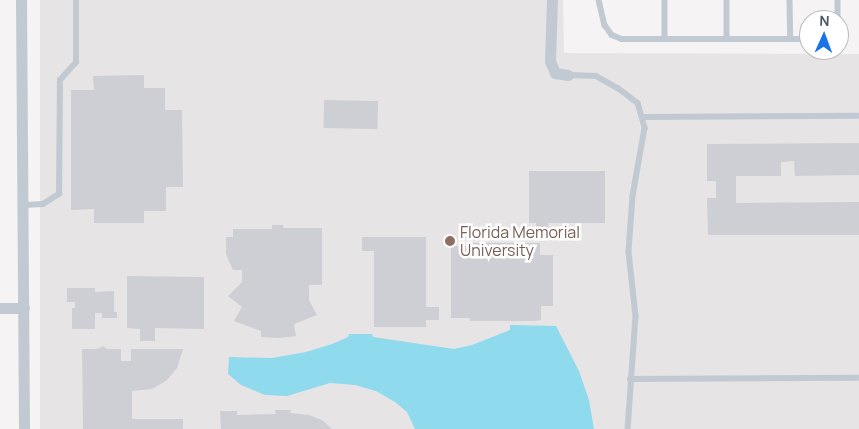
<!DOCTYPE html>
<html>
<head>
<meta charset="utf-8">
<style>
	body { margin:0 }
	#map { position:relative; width:859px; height:429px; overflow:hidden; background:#f5f3f3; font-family:Manrope,sans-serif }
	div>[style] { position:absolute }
	.education>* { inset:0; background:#e6e4e5 }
	.water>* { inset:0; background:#90daee }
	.building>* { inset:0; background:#cdcfd5; transform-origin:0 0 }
	.service>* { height:5.5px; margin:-2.75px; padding:0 2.75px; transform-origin:2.75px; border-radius:2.75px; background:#c1cad2 }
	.minor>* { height:11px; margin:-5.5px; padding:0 5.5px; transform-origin:5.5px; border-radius:5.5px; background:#c1cad2 }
	.dots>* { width:14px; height:14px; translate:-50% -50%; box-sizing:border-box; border:2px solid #fff; border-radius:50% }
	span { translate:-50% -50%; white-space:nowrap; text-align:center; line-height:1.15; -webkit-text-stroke:5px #fff; paint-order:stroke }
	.education-label { font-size:16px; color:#785e54 }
	.left { translate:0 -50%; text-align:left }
	.north { position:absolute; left:799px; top:10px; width:50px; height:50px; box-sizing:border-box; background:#fff; border:1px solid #b7bbc0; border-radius:50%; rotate:2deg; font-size:14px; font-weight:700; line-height:20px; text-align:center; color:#4a5661 }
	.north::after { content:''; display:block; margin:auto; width:18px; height:22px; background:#1a73e8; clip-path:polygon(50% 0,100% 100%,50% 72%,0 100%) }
</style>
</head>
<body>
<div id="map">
	<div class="education">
		<i style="clip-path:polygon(40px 0,563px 0,564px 53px,859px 54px,859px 429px,40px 429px)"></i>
	</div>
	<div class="water">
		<i style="clip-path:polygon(510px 325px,556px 326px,579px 371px,589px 400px,594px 429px,415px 429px,407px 412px,395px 402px,376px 391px,355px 385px,330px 383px,287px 396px,265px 395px,241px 385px,228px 374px,229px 357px,272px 358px,306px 352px,332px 344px,348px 337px,349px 334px,372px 334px,373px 337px,454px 349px,472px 345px,510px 330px)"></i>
	</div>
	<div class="building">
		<i style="clip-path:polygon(144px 75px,144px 88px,165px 88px,165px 110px,182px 110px,183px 187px,166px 187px,166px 211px,144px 211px,144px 223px,94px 223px,94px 209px,71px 210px,71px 90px,94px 90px,93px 76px)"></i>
		<i style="left:324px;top:100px;width:54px;height:28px;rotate:1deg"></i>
		<i style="clip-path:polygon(859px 143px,859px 175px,795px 176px,794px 161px,781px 162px,781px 176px,736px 176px,736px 203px,859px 202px,859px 235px,708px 235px,707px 198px,716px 198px,716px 181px,707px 181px,707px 144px)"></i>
		<i style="clip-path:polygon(529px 171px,605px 171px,605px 223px,548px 223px,549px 231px,536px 231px,536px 223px,529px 223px)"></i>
		<i style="clip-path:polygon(272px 225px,283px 225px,283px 228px,322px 228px,322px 285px,309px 285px,309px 300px,317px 315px,294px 324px,296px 336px,279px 338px,261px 337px,261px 331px,234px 321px,242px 307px,228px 296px,242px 282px,242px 270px,233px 270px,226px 254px,226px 237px,233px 237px,233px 229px,272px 229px)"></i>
		<i style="clip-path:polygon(362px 237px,426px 237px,426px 307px,439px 307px,439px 320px,426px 320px,426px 327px,374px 327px,374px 251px,362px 251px)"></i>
		<i style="clip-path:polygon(469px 243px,540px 243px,540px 255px,553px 255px,553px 306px,541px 306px,541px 320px,535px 321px,470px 321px,470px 318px,451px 318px,451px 246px,469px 246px)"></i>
		<i style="clip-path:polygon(127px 276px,204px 277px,204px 329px,155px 328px,155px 341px,140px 341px,140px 329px,127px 328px)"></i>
		<i style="clip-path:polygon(67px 288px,95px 288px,95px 292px,114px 291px,114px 312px,117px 312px,117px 318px,102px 318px,102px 313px,95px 313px,95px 329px,72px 329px,72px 308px,75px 308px,75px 302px,67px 302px)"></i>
		<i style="clip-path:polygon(103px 346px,107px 349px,121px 349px,121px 361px,131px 361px,131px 349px,183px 349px,177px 368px,166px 381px,152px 389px,132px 391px,132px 419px,183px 419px,183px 429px,83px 429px,82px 349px,97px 349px)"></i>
		<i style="clip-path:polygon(275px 410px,291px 410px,290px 413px,309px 415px,322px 420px,332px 429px,221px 429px,220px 411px,237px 411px,237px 415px,276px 414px)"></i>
	</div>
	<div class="service">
		<i style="left:599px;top:0;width:26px;rotate:77deg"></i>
		<i style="left:605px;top:25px;width:12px;rotate:55deg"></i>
		<i style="left:612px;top:35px;width:11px;rotate:22deg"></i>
		<i style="left:622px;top:39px;width:187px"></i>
		<i style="left:665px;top:0;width:39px;rotate:90deg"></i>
		<i style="left:727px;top:0;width:39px;rotate:90deg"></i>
		<i style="left:790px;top:0;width:39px;rotate:89deg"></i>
		<i style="left:838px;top:0;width:20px;rotate:90deg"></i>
		<i style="left:568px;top:75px;width:28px;rotate:2deg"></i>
		<i style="left:596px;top:76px;width:25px;rotate:29deg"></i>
		<i style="left:618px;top:88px;width:25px;rotate:37deg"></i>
		<i style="left:638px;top:103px;width:26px;rotate:74deg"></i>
		<i style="left:645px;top:128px;width:69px;rotate:100deg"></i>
		<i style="left:633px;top:196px;width:56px;rotate:94.1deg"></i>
		<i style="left:629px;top:252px;width:64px;rotate:83.8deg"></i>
		<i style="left:636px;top:316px;width:113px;rotate:94deg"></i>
		<i style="left:642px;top:117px;width:217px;rotate:-0.3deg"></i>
		<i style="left:24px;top:205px;width:19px;rotate:-3deg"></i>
		<i style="left:43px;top:204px;width:19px;rotate:-32deg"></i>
		<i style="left:59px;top:194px;width:114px;rotate:-89.5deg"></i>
		<i style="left:60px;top:80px;width:24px;rotate:-48deg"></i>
		<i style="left:76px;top:62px;width:62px;rotate:-90deg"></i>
		<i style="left:630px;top:379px;width:229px;rotate:-0.3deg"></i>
	</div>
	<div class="minor">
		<i style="left:21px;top:0;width:429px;rotate:89.6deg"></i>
		<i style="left:552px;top:0;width:61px;rotate:91.9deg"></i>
		<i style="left:550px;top:61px;width:13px;rotate:67deg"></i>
		<i style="left:555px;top:73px;width:13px;rotate:9deg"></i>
		<i style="left:0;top:308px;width:24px"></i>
	</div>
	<div class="dots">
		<i style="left:450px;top:241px;background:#8d6e63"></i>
	</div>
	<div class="education-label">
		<span class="left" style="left:460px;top:241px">Florida Memorial<br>University</span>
	</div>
	<div class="north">N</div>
</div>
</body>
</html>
